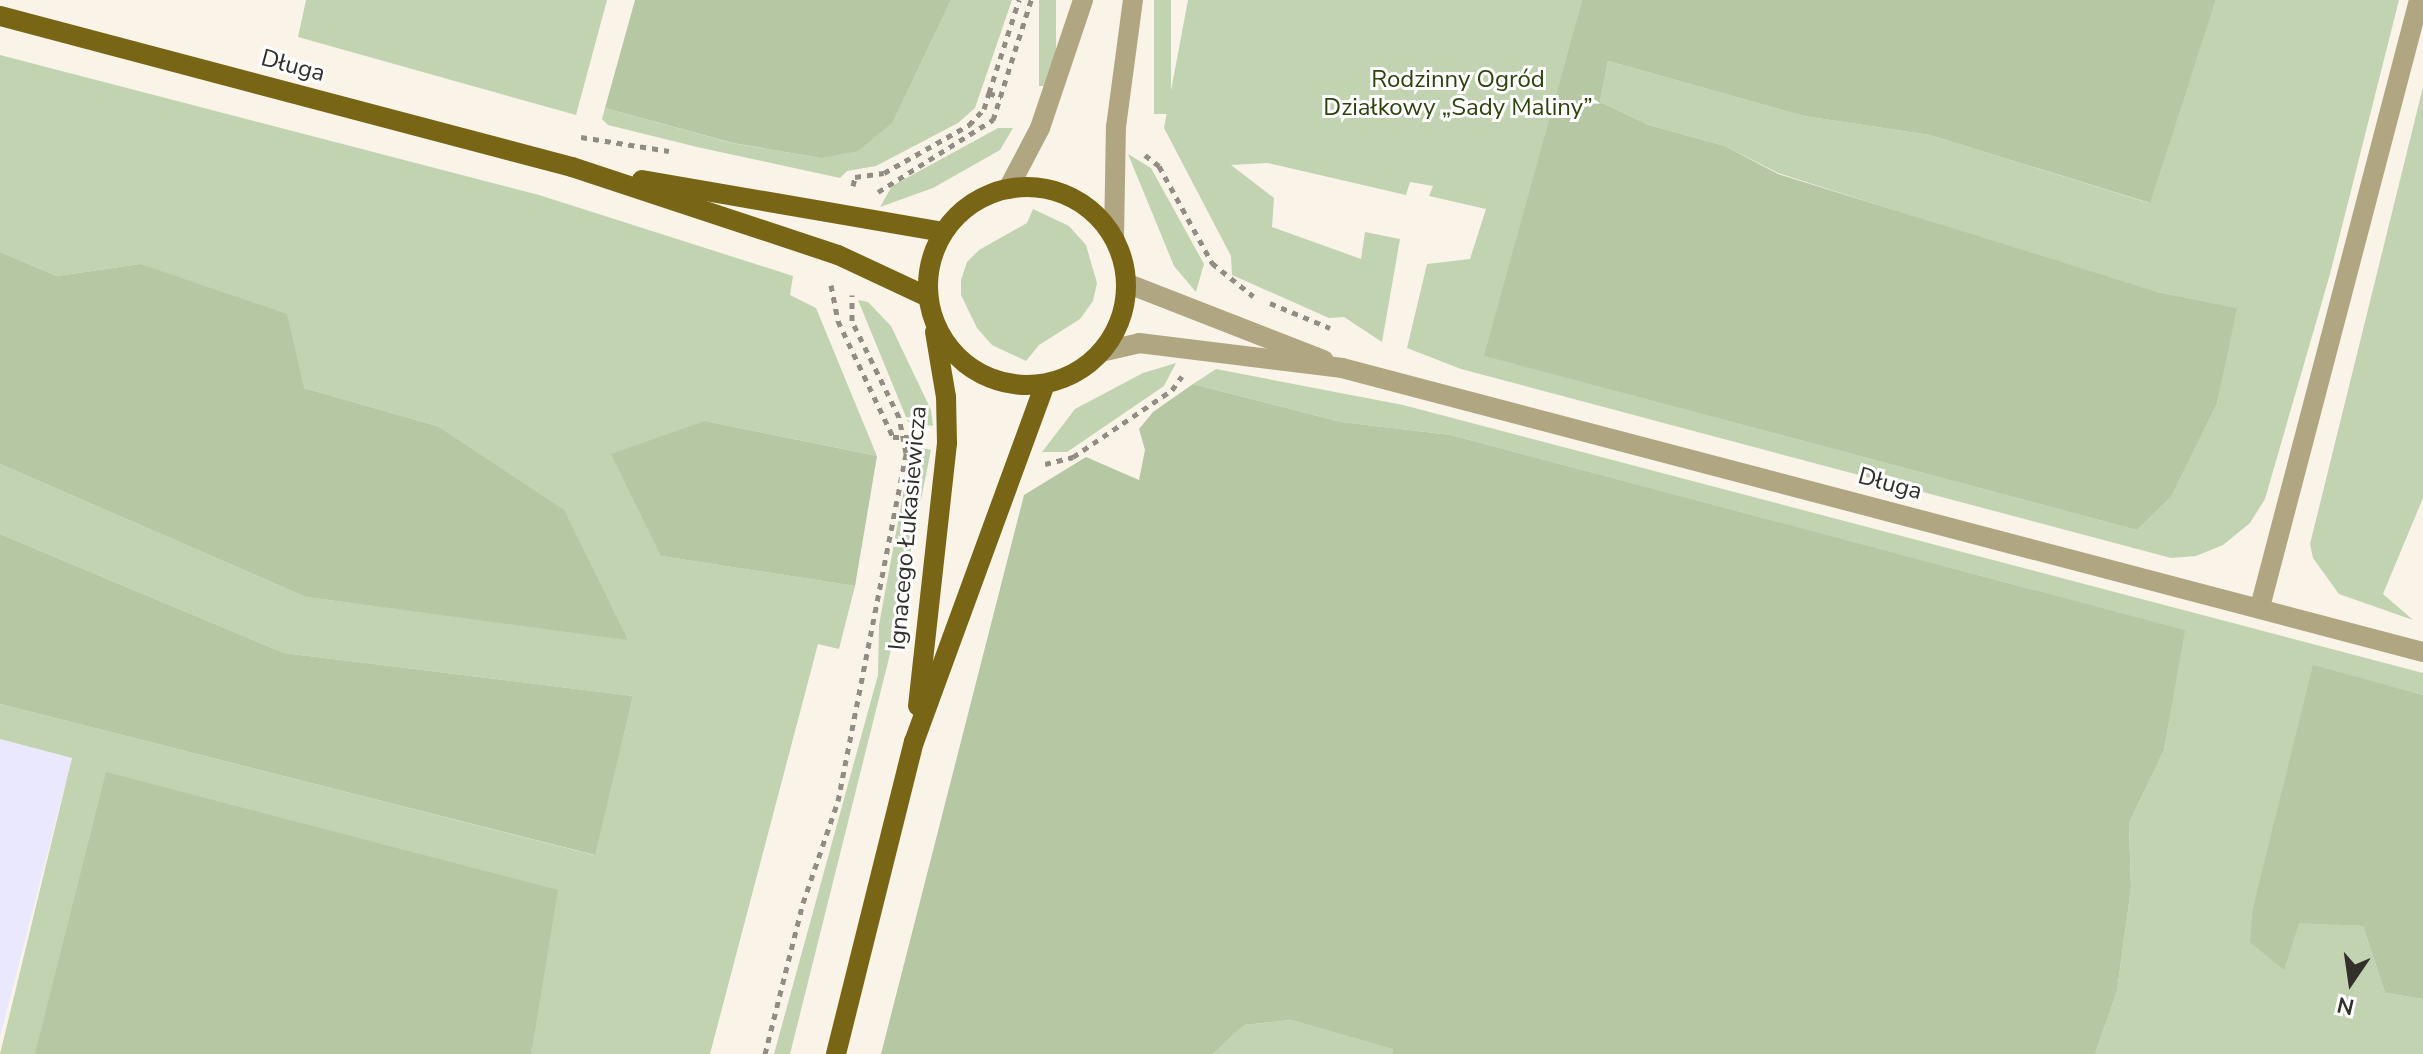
<!DOCTYPE html>
<html>
<head>
<meta charset="utf-8">
<style>
	body { margin:0 }
	#map { position:relative; width:2423px; height:1054px; overflow:hidden; background:#f9f4e7; font-family:"Nunito Sans",sans-serif }
	div>[style] { position:absolute }
	.industrial>* { inset:0; background:#eae8fe }
	.green>* { inset:0; background:#c2d3b1; transform-origin:0 0 }
	.forest>* { inset:0; background:#b5c7a3 }
	.path>* { height:5px; margin-top:-2.5px; transform-origin:0; background:repeating-linear-gradient(90deg,#918d84 0 6px,transparent 0 12px) }
	.minor>* { height:20px; margin:-10px; padding:0 10px; transform-origin:10px; border-radius:10px; background:#b0a682 }
	.major>* { height:20px; margin:-10px; padding:0 10px; transform-origin:10px; border-radius:10px; background:#786515 }
	.major>.ring { margin:-10px; padding:0; box-sizing:content-box; background:none; border:20px solid #786515; border-radius:50% }
	span { translate:-50% -50%; white-space:nowrap; text-align:center; line-height:1.15; -webkit-text-stroke:6px #fff; paint-order:stroke }
	.street-label { font-size:24px; color:#32302b }
	.park-label { font-size:24px; color:#2d430c }
	.north { position:absolute; left:2311px; top:942px; width:80px; height:80px; -webkit-text-stroke:6px #fff; paint-order:stroke; rotate:193deg; font-size:22px; font-weight:700; line-height:32px; text-align:center; color:#32302b }
	.north::after { content:''; display:block; margin:auto; width:28px; height:36px; background:#32302b; clip-path:polygon(50% 0,100% 100%,50% 72%,0 100%) }
</style>
</head>
<body>
<div id="map">
	<div class="industrial">
		<i style="clip-path:polygon(0 739px,72px 758px,0 1037px)"></i>
	</div>
	<div class="green">
		<i style="clip-path:polygon(306px 0,607px 0,576px 115px,298px 37px)"></i>
		<i style="clip-path:polygon(951px 0,1012px 0,975px 108px,958px 123px,876px 166px,847px 171px,840px 178px,697px 147px,608px 125px,602px 119px,605px 108px,732px 143px,820px 158px,893px 122px)"></i>
		<i style="left:1039px;top:0;width:17px;height:86px"></i>
		<i style="left:1154px;top:0;width:17px;height:114px"></i>
		<i style="clip-path:polygon(1188px 0,1582px 0,1485px 356px,2137px 530px,2171px 497px,2217px 404px,2236px 308px,2158px 292px,1987px 240px,1778px 173px,1725px 146px,1649px 125px,1600px 102px,1608px 61px,1804px 116px,1930px 135px,2149px 203px,2216px 0,2399px 0,2330px 274px,2265px 499px,2250px 523px,2223px 545px,2196px 556px,2171px 558px,1461px 369px,1407px 348px,1427px 264px,1470px 259px,1486px 209px,1429px 196px,1433px 186px,1410px 182px,1406px 195px,1268px 163px,1231px 165px,1274px 198px,1272px 227px,1361px 259px,1365px 232px,1400px 239px,1382px 342px,1344px 317px,1329px 318px,1232px 275px,1231px 256px,1164px 128px)"></i>
		<i style="clip-path:polygon(0 55px,539px 195px,793px 276px,790px 295px,816px 308px,877px 456px,705px 421px,661px 556px,855px 586px,839px 649px,818px 644px,710px 1054px,0 1054px,72px 758px,0 739px,0 704px,594px 855px,633px 696px,284px 653px,0 534px,0 464px,306px 597px,628px 639px,437px 426px,304px 388px,140px 264px,57px 276px,0 252px)"></i>
		<i style="clip-path:polygon(2423px 87px,2423px 498px,2383px 594px,2413px 620px,2339px 594px,2313px 558px,2310px 544px)"></i>
		<i style="clip-path:polygon(998px 128px,1013px 128px,1000px 150px,933px 188px,880px 207px,892px 186px)"></i>
		<i style="clip-path:polygon(1128px 154px,1151px 168px,1204px 264px,1196px 292px,1174px 266px)"></i>
		<i style="clip-path:polygon(1033px 209px,1069px 226px,1086px 245px,1097px 283px,1093px 301px,1080px 319px,1039px 345px,1026px 361px,992px 345px,977px 328px,961px 295px,961px 280px,967px 262px,979px 250px,1027px 223px)"></i>
		<i style="clip-path:polygon(858px 300px,868px 302px,891px 326px,931px 410px,933px 426px,908px 422px)"></i>
		<i style="clip-path:polygon(1176px 363px,1164px 386px,1067px 452px,1042px 452px,1075px 409px,1143px 373px)"></i>
		<i style="clip-path:polygon(1216px 369px,1403px 405px,2423px 673px,2423px 695px,2313px 666px,2299px 922px,2363px 926px,2385px 993px,2423px 999px,2423px 1054px,2095px 1054px,2117px 991px,2131px 888px,2129px 823px,2164px 750px,2184px 630px,1451px 435px,1341px 422px,1193px 384px)"></i>
		<i style="clip-path:polygon(912px 446px,931px 450px,890px 654px,790px 1054px,774px 1054px,878px 675px,879px 625px)"></i>
		<i style="clip-path:polygon(1291px 1020px,1394px 1049px,1393px 1054px,1213px 1054px,1244px 1025px)"></i>
	</div>
	<div class="forest">
		<i style="clip-path:polygon(635px 0,951px 0,893px 122px,858px 151px,820px 158px,733px 143px,605px 108px)"></i>
		<i style="clip-path:polygon(1582px 0,2216px 0,2150px 203px,1930px 135px,1804px 116px,1608px 61px,1600px 102px,1649px 125px,1725px 146px,1778px 174px,2158px 292px,2237px 308px,2217px 404px,2171px 497px,2137px 530px,1484px 356px)"></i>
		<i style="clip-path:polygon(0 252px,57px 276px,140px 264px,287px 314px,304px 388px,437px 426px,564px 510px,628px 640px,306px 597px,0 464px)"></i>
		<i style="clip-path:polygon(1193px 384px,1341px 422px,1451px 435px,2185px 630px,2164px 750px,2129px 823px,2131px 888px,2117px 991px,2095px 1054px,1393px 1054px,1393px 1049px,1291px 1020px,1244px 1025px,1213px 1054px,881px 1054px,1024px 495px,1086px 457px,1139px 480px,1145px 450px,1139px 429px,1153px 412px)"></i>
		<i style="clip-path:polygon(705px 421px,877px 456px,855px 586px,661px 556px,611px 454px)"></i>
		<i style="clip-path:polygon(0 534px,284px 653px,633px 696px,595px 855px,0 704px)"></i>
		<i style="clip-path:polygon(2313px 665px,2423px 695px,2423px 999px,2385px 993px,2363px 926px,2299px 923px,2284px 970px,2250px 942px,2253px 908px)"></i>
		<i style="clip-path:polygon(106px 772px,558px 890px,531px 1054px,35px 1054px)"></i>
	</div>
	<div class="path">
		<i style="left:989px;top:93px;width:98px;rotate:-72.1deg"></i>
		<i style="left:581px;top:137px;width:89px;rotate:9deg"></i>
		<i style="left:1145px;top:155px;width:18px;rotate:38deg"></i>
		<i style="left:1159px;top:166px;width:111px;rotate:61.3deg"></i>
		<i style="left:1212px;top:263px;width:53px;rotate:38.8deg"></i>
		<i style="left:853px;top:186px;width:9px;rotate:-77deg"></i>
		<i style="left:855px;top:177px;width:29px;rotate:-8deg"></i>
		<i style="left:884px;top:173px;width:98px;rotate:-29.5deg"></i>
		<i style="left:969px;top:125px;width:22px;rotate:-47deg"></i>
		<i style="left:984px;top:109px;width:17px;rotate:-73deg"></i>
		<i style="left:989px;top:93px;width:13px;rotate:18deg"></i>
		<i style="left:878px;top:192px;width:136px;rotate:-32.1deg"></i>
		<i style="left:993px;top:120px;width:126px;rotate:-72.4deg"></i>
		<i style="left:831px;top:285px;width:37px;rotate:79deg"></i>
		<i style="left:838px;top:321px;width:128px;rotate:64.6deg"></i>
		<i style="left:893px;top:437px;width:25px"></i>
		<i style="left:1270px;top:303px;width:65px;rotate:22.6deg"></i>
		<i style="left:1045px;top:464px;width:29px;rotate:-14deg"></i>
		<i style="left:1073px;top:457px;width:120px;rotate:-34.1deg"></i>
		<i style="left:1172px;top:390px;width:17px;rotate:-54deg"></i>
		<i style="left:765px;top:1054px;width:156px;rotate:-75.9deg"></i>
		<i style="left:803px;top:903px;width:108px;rotate:-71.1deg"></i>
		<i style="left:838px;top:801px;width:355px;rotate:-78.9deg"></i>
		<i style="left:906px;top:453px;width:37px;rotate:-101deg"></i>
		<i style="left:899px;top:417px;width:107px;rotate:-116.1deg"></i>
		<i style="left:852px;top:321px;width:26px;rotate:-90deg"></i>
	</div>
	<div class="minor">
		<i style="left:1008px;top:189px;width:69px;rotate:-62.3deg"></i>
		<i style="left:1040px;top:128px;width:135px;rotate:-71.4deg"></i>
		<i style="left:1114px;top:238px;width:111px;rotate:-89deg"></i>
		<i style="left:1116px;top:127px;width:128px;rotate:-82.4deg"></i>
		<i style="left:1126px;top:283px;width:212px;rotate:21.3deg"></i>
		<i style="left:1101px;top:352px;width:39px;rotate:-13deg"></i>
		<i style="left:1139px;top:343px;width:205px;rotate:7deg"></i>
		<i style="left:1342px;top:368px;width:1118px;rotate:14.72deg"></i>
		<i style="left:2260px;top:607px;width:627px;rotate:-75.32deg"></i>
	</div>
	<div class="major">
		<i style="left:0;top:16px;width:592px;rotate:14.79deg"></i>
		<i style="left:572px;top:167px;width:280px;rotate:18.3deg"></i>
		<i style="left:838px;top:255px;width:99px;rotate:25deg"></i>
		<i style="left:642px;top:180px;width:305px;rotate:9.8deg"></i>
		<i class="ring" style="left:928px;top:187px;width:178px;height:178px"></i>
		<i style="left:918px;top:706px;width:265px;rotate:-83.7deg"></i>
		<i style="left:947px;top:443px;width:46px;rotate:-91.2deg"></i>
		<i style="left:946px;top:397px;width:66px;rotate:-99.6deg"></i>
		<i style="left:836px;top:1054px;width:322px;rotate:-76deg"></i>
		<i style="left:914px;top:742px;width:381px;rotate:-69.9deg"></i>
	</div>
	<div class="street-label">
		<span style="left:293px;top:66px;rotate:15deg">Długa</span>
		<span style="left:1890px;top:484px;rotate:15deg">Długa</span>
		<span style="left:908px;top:528px;rotate:-85deg">Ignacego Łukasiewicza</span>
	</div>
	<div class="park-label">
		<span style="left:1458px;top:94px">Rodzinny Ogród<br>Działkowy „Sady Maliny”</span>
	</div>
	<div class="north">N</div>
</div>
</body>
</html>
